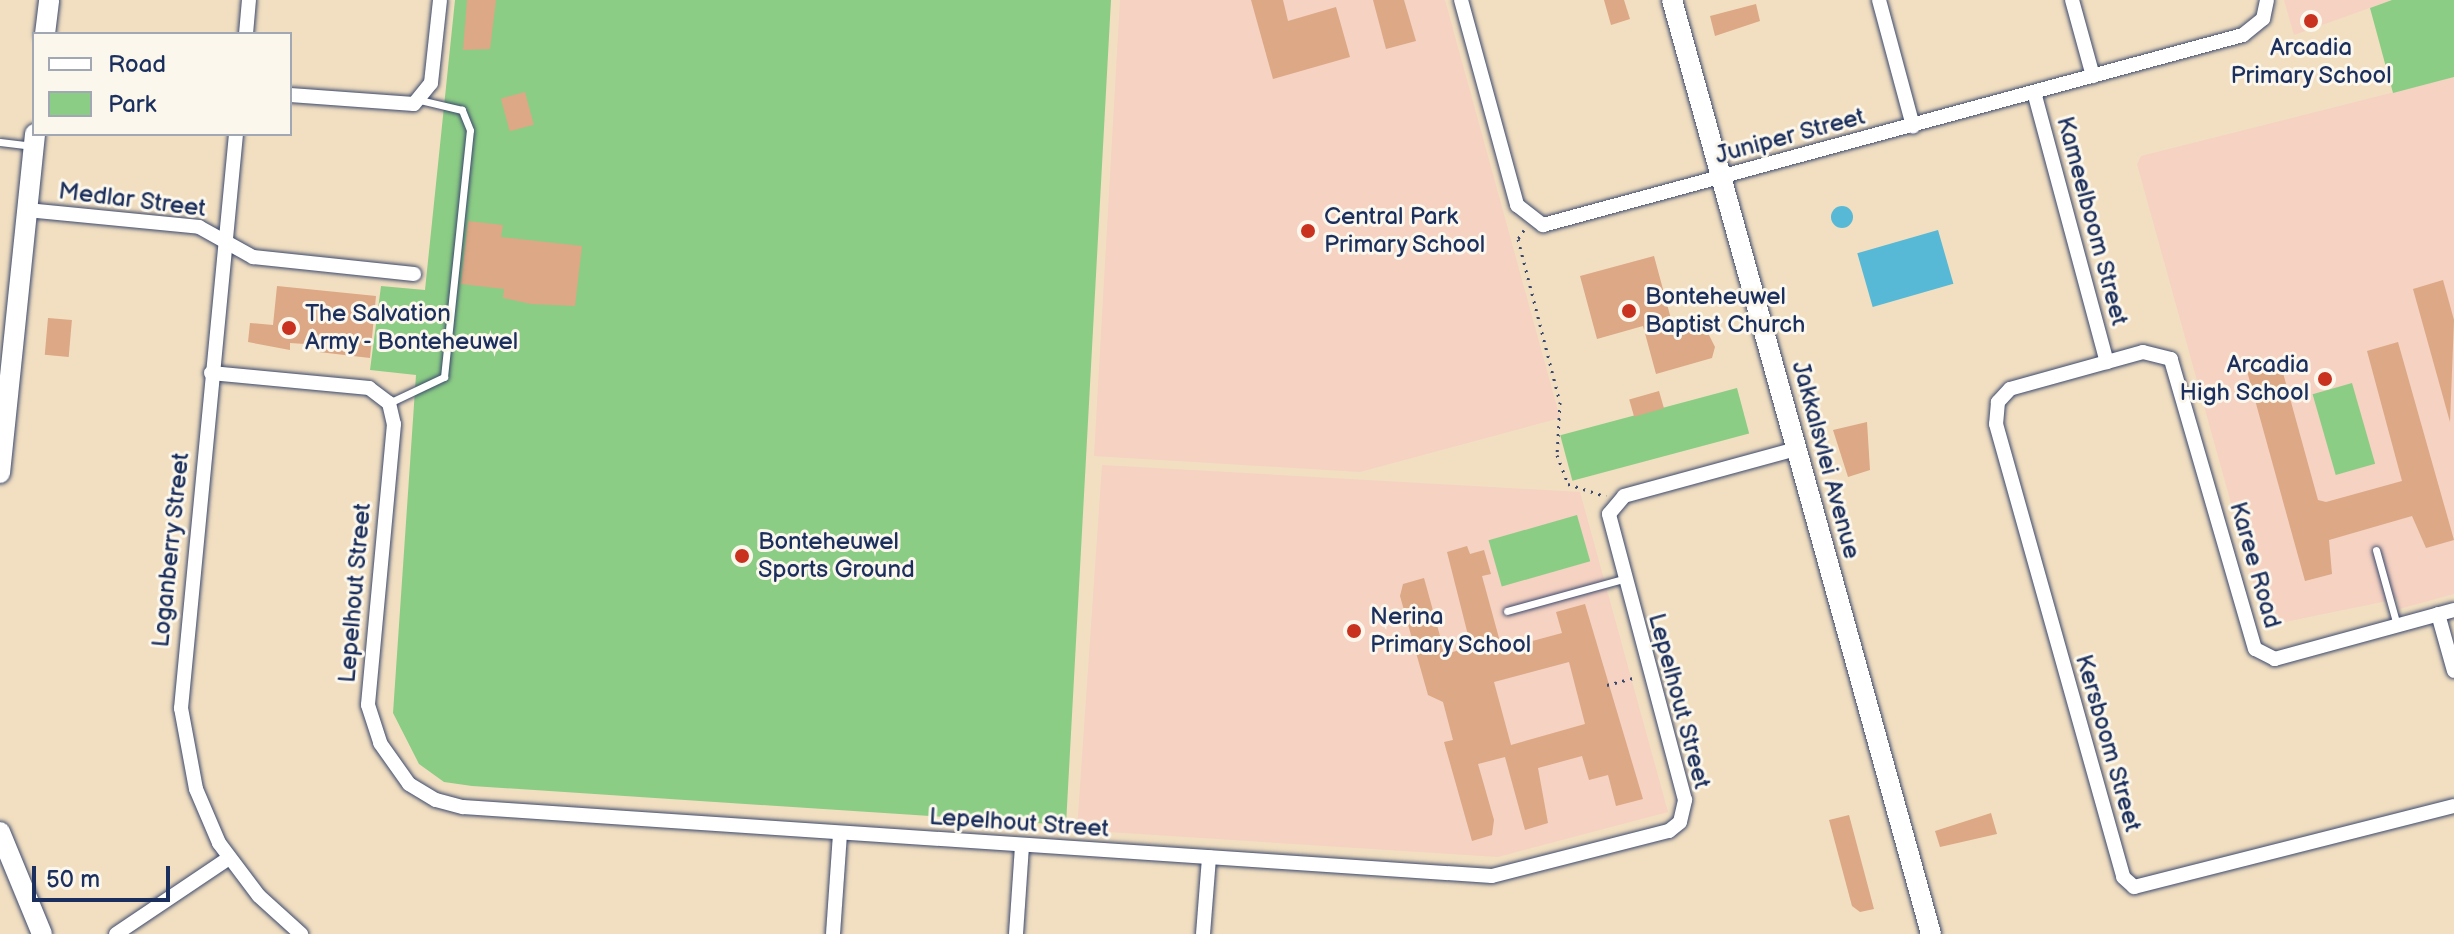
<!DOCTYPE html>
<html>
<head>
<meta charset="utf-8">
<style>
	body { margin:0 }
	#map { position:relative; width:2454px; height:934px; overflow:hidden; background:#f2dfc1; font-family:"Balsamiq Sans",sans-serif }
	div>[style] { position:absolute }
	.built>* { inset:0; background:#f5d2c2 }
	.green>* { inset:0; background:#8ccd85; transform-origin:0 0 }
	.water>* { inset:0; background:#58b9d6; transform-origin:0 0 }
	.round { border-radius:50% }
	.building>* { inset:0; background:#dca885; transform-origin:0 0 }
	.path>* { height:3px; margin-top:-1.5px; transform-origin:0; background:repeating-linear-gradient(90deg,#3b496d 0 2px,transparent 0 8px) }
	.roads { filter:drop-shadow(0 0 2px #3b496d) drop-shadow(0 0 2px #3b496d) }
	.lane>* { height:7px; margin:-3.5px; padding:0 3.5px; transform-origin:3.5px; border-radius:3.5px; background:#fff }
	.street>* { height:14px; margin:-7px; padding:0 7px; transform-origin:7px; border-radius:7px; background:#fff }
	.secondary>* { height:20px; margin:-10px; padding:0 10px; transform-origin:10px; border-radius:10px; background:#fff }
	.dots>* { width:22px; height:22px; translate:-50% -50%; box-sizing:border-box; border:4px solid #fbf7ec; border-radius:50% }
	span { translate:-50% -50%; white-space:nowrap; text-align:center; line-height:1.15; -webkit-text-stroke:6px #fbf7ec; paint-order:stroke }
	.poi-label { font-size:24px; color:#1b2f5e }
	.left { translate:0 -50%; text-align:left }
	.right { translate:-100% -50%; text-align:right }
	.street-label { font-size:24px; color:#1b2f5e }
	.legend { position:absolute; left:32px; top:32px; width:260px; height:104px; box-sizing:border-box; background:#fbf7ec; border:2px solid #a1a7b3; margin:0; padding:10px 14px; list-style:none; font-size:24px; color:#1b2f5e }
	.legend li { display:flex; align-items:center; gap:16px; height:40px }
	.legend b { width:40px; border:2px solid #a1a7b3 }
	.scale { position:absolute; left:32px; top:866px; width:138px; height:36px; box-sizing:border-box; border:4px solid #1b2f5e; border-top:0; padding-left:10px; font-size:24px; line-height:28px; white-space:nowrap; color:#1b2f5e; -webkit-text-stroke:6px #fbf7ec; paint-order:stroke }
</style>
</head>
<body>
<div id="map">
	<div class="built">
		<i style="clip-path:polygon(1120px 0,1445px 0,1560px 418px,1360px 472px,1094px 456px)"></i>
		<i style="clip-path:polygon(2284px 0,2392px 0,2294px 35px)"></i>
		<i style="clip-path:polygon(2454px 77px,2454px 594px,2399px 609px,2397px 599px,2265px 626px,2137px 164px,2141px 156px)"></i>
		<i style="clip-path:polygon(1102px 465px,1580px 492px,1668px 812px,1498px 857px,1077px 830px)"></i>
	</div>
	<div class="green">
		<i style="clip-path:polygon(455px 0,1111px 0,1066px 825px,472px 786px,444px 782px,419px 764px,393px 713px,416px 375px,370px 370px,381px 286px,425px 290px)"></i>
		<i style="clip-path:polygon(2392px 0,2454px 0,2454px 77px,2393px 93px,2370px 8px)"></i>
		<i style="left:2352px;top:383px;width:84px;height:41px;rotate:74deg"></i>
		<i style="left:1737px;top:388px;width:47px;height:183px;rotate:75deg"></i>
		<i style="left:1577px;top:515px;width:48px;height:92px;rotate:74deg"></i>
	</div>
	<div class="water">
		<i class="round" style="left:1831px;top:206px;width:22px;height:22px"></i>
		<i style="left:1938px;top:230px;width:56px;height:84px;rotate:74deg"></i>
	</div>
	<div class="building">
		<i style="clip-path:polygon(467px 0,496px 0,490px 49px,463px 50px)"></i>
		<i style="clip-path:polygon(1251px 0,1283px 0,1288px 21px,1336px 7px,1350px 57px,1273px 79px)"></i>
		<i style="clip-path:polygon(1373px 0,1404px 0,1416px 41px,1386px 49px)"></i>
		<i style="clip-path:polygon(1604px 0,1624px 0,1630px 19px,1611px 25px)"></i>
		<i style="clip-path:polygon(1756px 4px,1760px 21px,1715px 36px,1710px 16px)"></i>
		<i style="left:525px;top:92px;width:34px;height:25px;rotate:75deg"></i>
		<i style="clip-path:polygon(468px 221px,503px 225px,501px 237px,582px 246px,575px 306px,531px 304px,503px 298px,504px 289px,461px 284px)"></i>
		<i style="clip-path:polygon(1654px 256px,1674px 330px,1703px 323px,1715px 347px,1712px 358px,1656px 374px,1643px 326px,1597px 339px,1580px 276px)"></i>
		<i style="clip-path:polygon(2443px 280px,2454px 320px,2450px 422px,2413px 289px)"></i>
		<i style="clip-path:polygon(277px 286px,376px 296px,370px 358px,319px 352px,320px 345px,290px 343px,290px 350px,248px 342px,250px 323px,273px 325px)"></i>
		<i style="left:48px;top:318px;width:24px;height:37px;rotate:5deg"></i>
		<i style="clip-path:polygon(2398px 342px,2454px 540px,2426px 548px,2412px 516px,2329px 540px,2332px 574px,2305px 581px,2247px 371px,2280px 362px,2318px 500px,2326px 502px,2402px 481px,2367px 351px)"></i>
		<i style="left:1659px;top:391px;width:18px;height:31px;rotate:74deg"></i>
		<i style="clip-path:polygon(1867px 422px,1870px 470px,1848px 477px,1833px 430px)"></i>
		<i style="clip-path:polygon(evenodd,1467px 546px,1470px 554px,1484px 550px,1491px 574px,1482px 576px,1502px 649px,1562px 633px,1556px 612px,1585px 604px,1643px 799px,1616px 806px,1608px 775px,1589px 780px,1582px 756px,1538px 768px,1548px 823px,1525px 830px,1505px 757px,1478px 764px,1494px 820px,1492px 835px,1472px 841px,1444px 742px,1453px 740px,1443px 702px,1428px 695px,1400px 596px,1403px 584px,1424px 578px,1445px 654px,1471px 647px,1447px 552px,1467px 546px,1569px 662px,1585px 724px,1511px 745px,1494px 682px,1569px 662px)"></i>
		<i style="clip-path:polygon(1991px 813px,1997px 834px,1940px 847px,1935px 831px)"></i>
		<i style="clip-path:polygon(1849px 815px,1874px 909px,1860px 912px,1852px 906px,1829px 820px)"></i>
	</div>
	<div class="path">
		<i style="left:1524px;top:230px;width:11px;rotate:124deg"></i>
		<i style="left:1518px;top:239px;width:168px;rotate:75.6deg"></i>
		<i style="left:1560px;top:402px;width:53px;rotate:93.2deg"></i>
		<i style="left:1557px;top:455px;width:31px;rotate:69deg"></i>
		<i style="left:1568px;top:484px;width:40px;rotate:18deg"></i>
		<i style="left:1607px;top:685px;width:28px;rotate:-15deg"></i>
	</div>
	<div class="roads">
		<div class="lane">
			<i style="left:0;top:142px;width:31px;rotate:7deg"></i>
			<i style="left:389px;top:403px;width:61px;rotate:-25.3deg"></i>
			<i style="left:444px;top:377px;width:248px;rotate:-84deg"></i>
			<i style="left:470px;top:130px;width:22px;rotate:-112deg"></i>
			<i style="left:462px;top:110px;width:43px;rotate:-166.6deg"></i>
			<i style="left:2376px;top:550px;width:78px;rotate:74.4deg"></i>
			<i style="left:1507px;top:611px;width:120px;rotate:-15.4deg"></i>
		</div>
		<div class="street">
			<i style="left:1461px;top:0;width:213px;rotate:74.7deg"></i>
			<i style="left:1517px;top:205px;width:33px;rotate:38deg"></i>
			<i style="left:1543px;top:225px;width:725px;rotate:-15.19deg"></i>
			<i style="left:2243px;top:35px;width:26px;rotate:-39deg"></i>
			<i style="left:2263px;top:19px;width:19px;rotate:-78deg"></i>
			<i style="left:1879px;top:0;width:131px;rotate:74.9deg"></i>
			<i style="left:2072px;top:0;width:79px;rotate:74.6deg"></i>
			<i style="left:246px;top:34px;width:34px;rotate:-85deg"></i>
			<i style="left:2034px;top:92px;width:280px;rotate:74.9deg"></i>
			<i style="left:290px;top:95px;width:124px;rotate:4.2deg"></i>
			<i style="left:414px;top:104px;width:27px;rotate:-51deg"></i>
			<i style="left:431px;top:83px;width:83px;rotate:-83.8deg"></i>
			<i style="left:236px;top:134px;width:577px;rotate:95.47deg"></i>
			<i style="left:181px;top:708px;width:82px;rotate:79.5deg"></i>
			<i style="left:196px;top:789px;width:59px;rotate:66.9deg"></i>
			<i style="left:219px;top:843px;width:66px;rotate:53deg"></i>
			<i style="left:259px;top:896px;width:57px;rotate:42.1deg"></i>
			<i style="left:27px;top:210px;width:173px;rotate:5.6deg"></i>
			<i style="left:199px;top:227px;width:62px;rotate:29.1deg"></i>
			<i style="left:253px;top:257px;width:162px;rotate:6deg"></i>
			<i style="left:211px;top:373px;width:159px;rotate:5.4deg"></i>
			<i style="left:369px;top:388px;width:25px;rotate:37deg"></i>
			<i style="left:389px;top:403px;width:22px;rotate:77deg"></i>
			<i style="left:394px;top:424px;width:282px;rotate:95.3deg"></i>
			<i style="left:368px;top:705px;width:40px;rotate:72deg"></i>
			<i style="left:380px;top:743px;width:50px;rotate:54.7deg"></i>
			<i style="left:409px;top:784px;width:31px;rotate:31deg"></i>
			<i style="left:436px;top:800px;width:28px;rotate:15deg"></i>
			<i style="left:463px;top:807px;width:1031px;rotate:3.84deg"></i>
			<i style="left:1492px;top:876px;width:183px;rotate:-14.3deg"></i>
			<i style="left:1669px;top:831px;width:14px;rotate:-39deg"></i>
			<i style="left:1680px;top:822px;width:23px;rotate:-77deg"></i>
			<i style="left:1685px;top:800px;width:296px;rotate:-104.9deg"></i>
			<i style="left:1609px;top:514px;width:23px;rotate:-50deg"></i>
			<i style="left:1624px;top:496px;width:178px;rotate:-15.3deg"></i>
			<i style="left:2454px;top:610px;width:186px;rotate:164.7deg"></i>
			<i style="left:2275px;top:659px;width:22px;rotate:-153deg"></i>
			<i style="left:2255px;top:649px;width:302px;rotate:-106.2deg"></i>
			<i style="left:2171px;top:359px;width:29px;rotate:-166deg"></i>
			<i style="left:2143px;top:352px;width:138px;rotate:164.5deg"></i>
			<i style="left:2010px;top:389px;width:18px;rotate:133deg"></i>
			<i style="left:1998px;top:402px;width:22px;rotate:95deg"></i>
			<i style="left:1996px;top:424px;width:470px;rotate:74.3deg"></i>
			<i style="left:2123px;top:877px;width:15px;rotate:42deg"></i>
			<i style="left:2134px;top:887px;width:330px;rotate:-14.2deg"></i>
			<i style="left:2438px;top:614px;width:59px;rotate:74.3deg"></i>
			<i style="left:116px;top:934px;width:136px;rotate:-33.9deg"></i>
			<i style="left:833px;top:934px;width:101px;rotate:-86deg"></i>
			<i style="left:1016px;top:934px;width:89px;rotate:-86.1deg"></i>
			<i style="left:1203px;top:934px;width:77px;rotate:-85.5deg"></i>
		</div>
		<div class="secondary">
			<i style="left:1672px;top:0;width:969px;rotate:74.5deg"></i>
			<i style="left:45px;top:34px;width:34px;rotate:-83deg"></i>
			<i style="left:0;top:473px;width:341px;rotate:-84.1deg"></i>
			<i style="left:0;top:832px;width:110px;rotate:67.6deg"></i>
		</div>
	</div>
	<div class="dots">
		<i style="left:2311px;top:21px;background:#c8321e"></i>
		<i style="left:1308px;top:231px;background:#c8321e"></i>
		<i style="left:1629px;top:311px;background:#c8321e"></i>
		<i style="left:289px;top:328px;background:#c8321e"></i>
		<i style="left:2325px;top:379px;background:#c8321e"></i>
		<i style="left:742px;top:556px;background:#c8321e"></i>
		<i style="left:1354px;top:631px;background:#c8321e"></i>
	</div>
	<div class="poi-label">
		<span style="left:2311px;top:62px">Arcadia<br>Primary School</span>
		<span class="left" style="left:1324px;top:231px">Central Park<br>Primary School</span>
		<span class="left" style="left:1645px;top:311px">Bonteheuwel<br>Baptist Church</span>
		<span class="left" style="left:305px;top:328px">The Salvation<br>Army - Bonteheuwel</span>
		<span class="right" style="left:2309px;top:379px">Arcadia<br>High School</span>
		<span class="left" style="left:758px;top:556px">Bonteheuwel<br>Sports Ground</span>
		<span class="left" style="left:1370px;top:631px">Nerina<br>Primary School</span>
	</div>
	<div class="street-label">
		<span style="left:1790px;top:136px;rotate:-15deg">Juniper Street</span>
		<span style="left:132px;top:200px;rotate:7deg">Medlar Street</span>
		<span style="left:2092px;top:221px;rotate:75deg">Kameelboom Street</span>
		<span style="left:1826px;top:460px;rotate:75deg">Jakkalsvlei Avenue</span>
		<span style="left:171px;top:550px;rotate:-84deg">Loganberry Street</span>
		<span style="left:2255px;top:565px;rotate:74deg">Karee Road</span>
		<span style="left:355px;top:593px;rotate:-85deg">Lepelhout Street</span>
		<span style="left:1679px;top:701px;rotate:75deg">Lepelhout Street</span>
		<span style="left:2108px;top:743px;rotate:74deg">Kersboom Street</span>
		<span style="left:1019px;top:823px;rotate:4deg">Lepelhout Street</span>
	</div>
	<ul class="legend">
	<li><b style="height:10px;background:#fff"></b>Road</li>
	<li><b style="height:22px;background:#8ccd85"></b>Park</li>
	</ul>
	<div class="scale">50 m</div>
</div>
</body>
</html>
